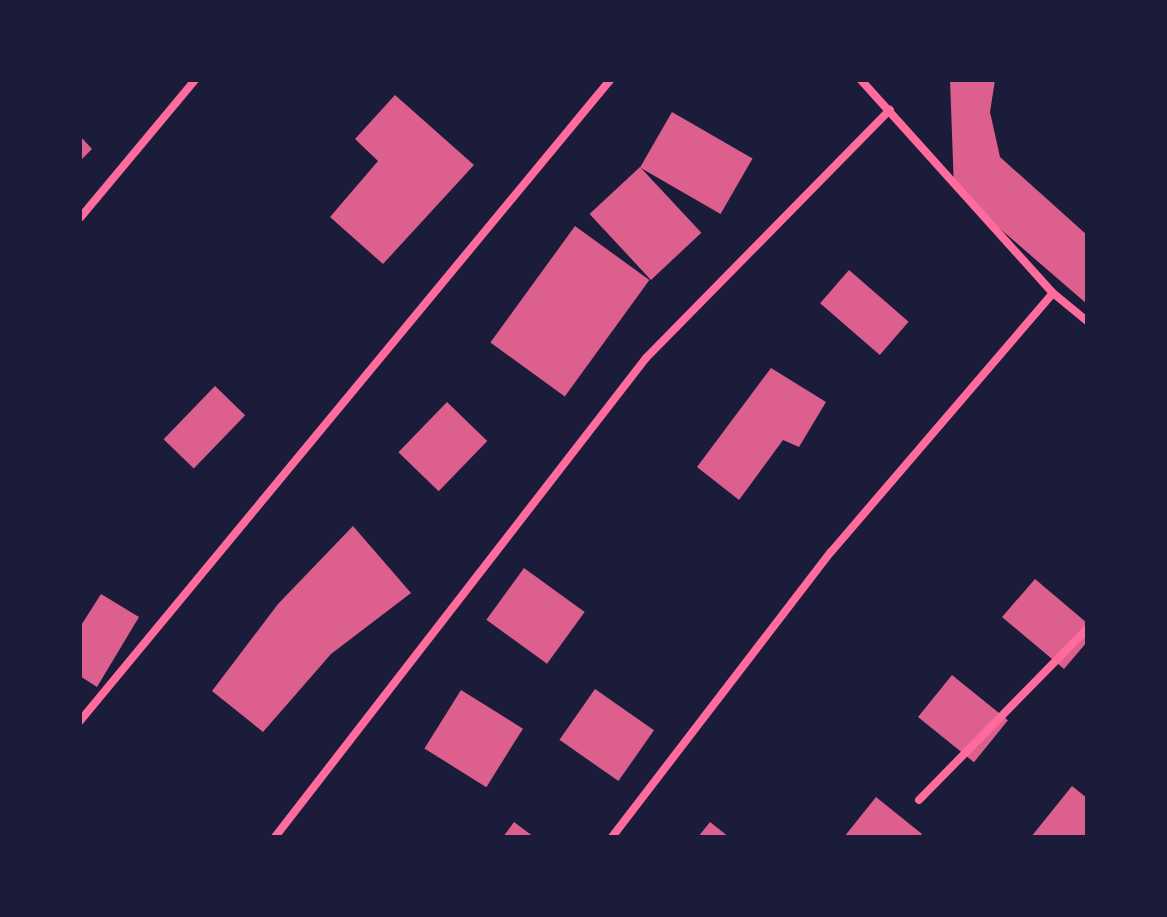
<!DOCTYPE html>
<html>
<head>
<meta charset="utf-8">
<style>
	body { margin:0 }
	#map { position:relative; width:1167px; height:917px; overflow:hidden; background:#1b1b3a; font-family:"DM Sans",sans-serif }
	div>[style] { position:absolute }
	.building>* { inset:0; background:#dd5f8e; transform-origin:0 0 }
	.minor>* { height:8px; margin:-4px; padding:0 4px; transform-origin:4px; border-radius:4px; background:#ff6b9d }
	span { translate:-50% -50%; white-space:nowrap; text-align:center; line-height:1.15; -webkit-text-stroke:8px #1b1b3a; paint-order:stroke }
	.frame { position:absolute; inset:0; border:82px solid #1b1b3a; pointer-events:none }
</style>
</head>
<body>
<div id="map">
	<div class="building">
		<i style="clip-path:polygon(950px 80px,995px 80px,990px 112px,1000px 157px,1087px 235px,1087px 304px,954px 189px)"></i>
		<i style="clip-path:polygon(395px 95px,474px 165px,383px 264px,330px 217px,378px 161px,355px 139px)"></i>
		<i style="left:672px;top:112px;width:93px;height:64px;rotate:30deg"></i>
		<i style="clip-path:polygon(80px 136px,92px 149px,80px 161px)"></i>
		<i style="left:640px;top:167px;width:90px;height:69px;rotate:47deg"></i>
		<i style="left:575px;top:226px;width:92px;height:144px;rotate:36deg"></i>
		<i style="left:849px;top:270px;width:79px;height:44px;rotate:41deg"></i>
		<i style="clip-path:polygon(771px 368px,826px 402px,799px 447px,783px 440px,739px 500px,697px 467px)"></i>
		<i style="left:215px;top:386px;width:42px;height:74px;rotate:44deg"></i>
		<i style="left:447px;top:402px;width:56px;height:70px;rotate:44deg"></i>
		<i style="clip-path:polygon(353px 526px,411px 593px,331px 654px,263px 732px,212px 691px,278px 604px)"></i>
		<i style="left:524px;top:568px;width:75px;height:64px;rotate:36deg"></i>
		<i style="clip-path:polygon(1035px 579px,1087px 623px,1087px 642px,1064px 669px,1002px 617px)"></i>
		<i style="clip-path:polygon(101px 594px,139px 617px,97px 687px,80px 676px,80px 627px)"></i>
		<i style="left:952px;top:675px;width:72px;height:54px;rotate:39deg"></i>
		<i style="left:595px;top:689px;width:72px;height:62px;rotate:35deg"></i>
		<i style="left:461px;top:690px;width:73px;height:69px;rotate:32deg"></i>
		<i style="clip-path:polygon(1072px 786px,1087px 798px,1087px 837px,1031px 837px)"></i>
		<i style="clip-path:polygon(876px 797px,922px 834px,920px 837px,844px 837px)"></i>
		<i style="clip-path:polygon(514px 822px,534px 837px,503px 837px)"></i>
		<i style="clip-path:polygon(710px 822px,729px 837px,698px 837px)"></i>
	</div>
	<div class="minor">
		<i style="left:861px;top:80px;width:287px;rotate:48deg"></i>
		<i style="left:1053px;top:293px;width:44px;rotate:39.5deg"></i>
		<i style="left:80px;top:218px;width:180px;rotate:-50.2deg"></i>
		<i style="left:80px;top:721px;width:832px;rotate:-50.41deg"></i>
		<i style="left:919px;top:800px;width:240px;rotate:-45.5deg"></i>
		<i style="left:275px;top:837px;width:606px;rotate:-52.24deg"></i>
		<i style="left:646px;top:358px;width:348px;rotate:-45.5deg"></i>
		<i style="left:612px;top:837px;width:359px;rotate:-52.5deg"></i>
		<i style="left:831px;top:552px;width:341px;rotate:-49.4deg"></i>
	</div>
	<div class="frame"></div>
</div>
</body>
</html>
